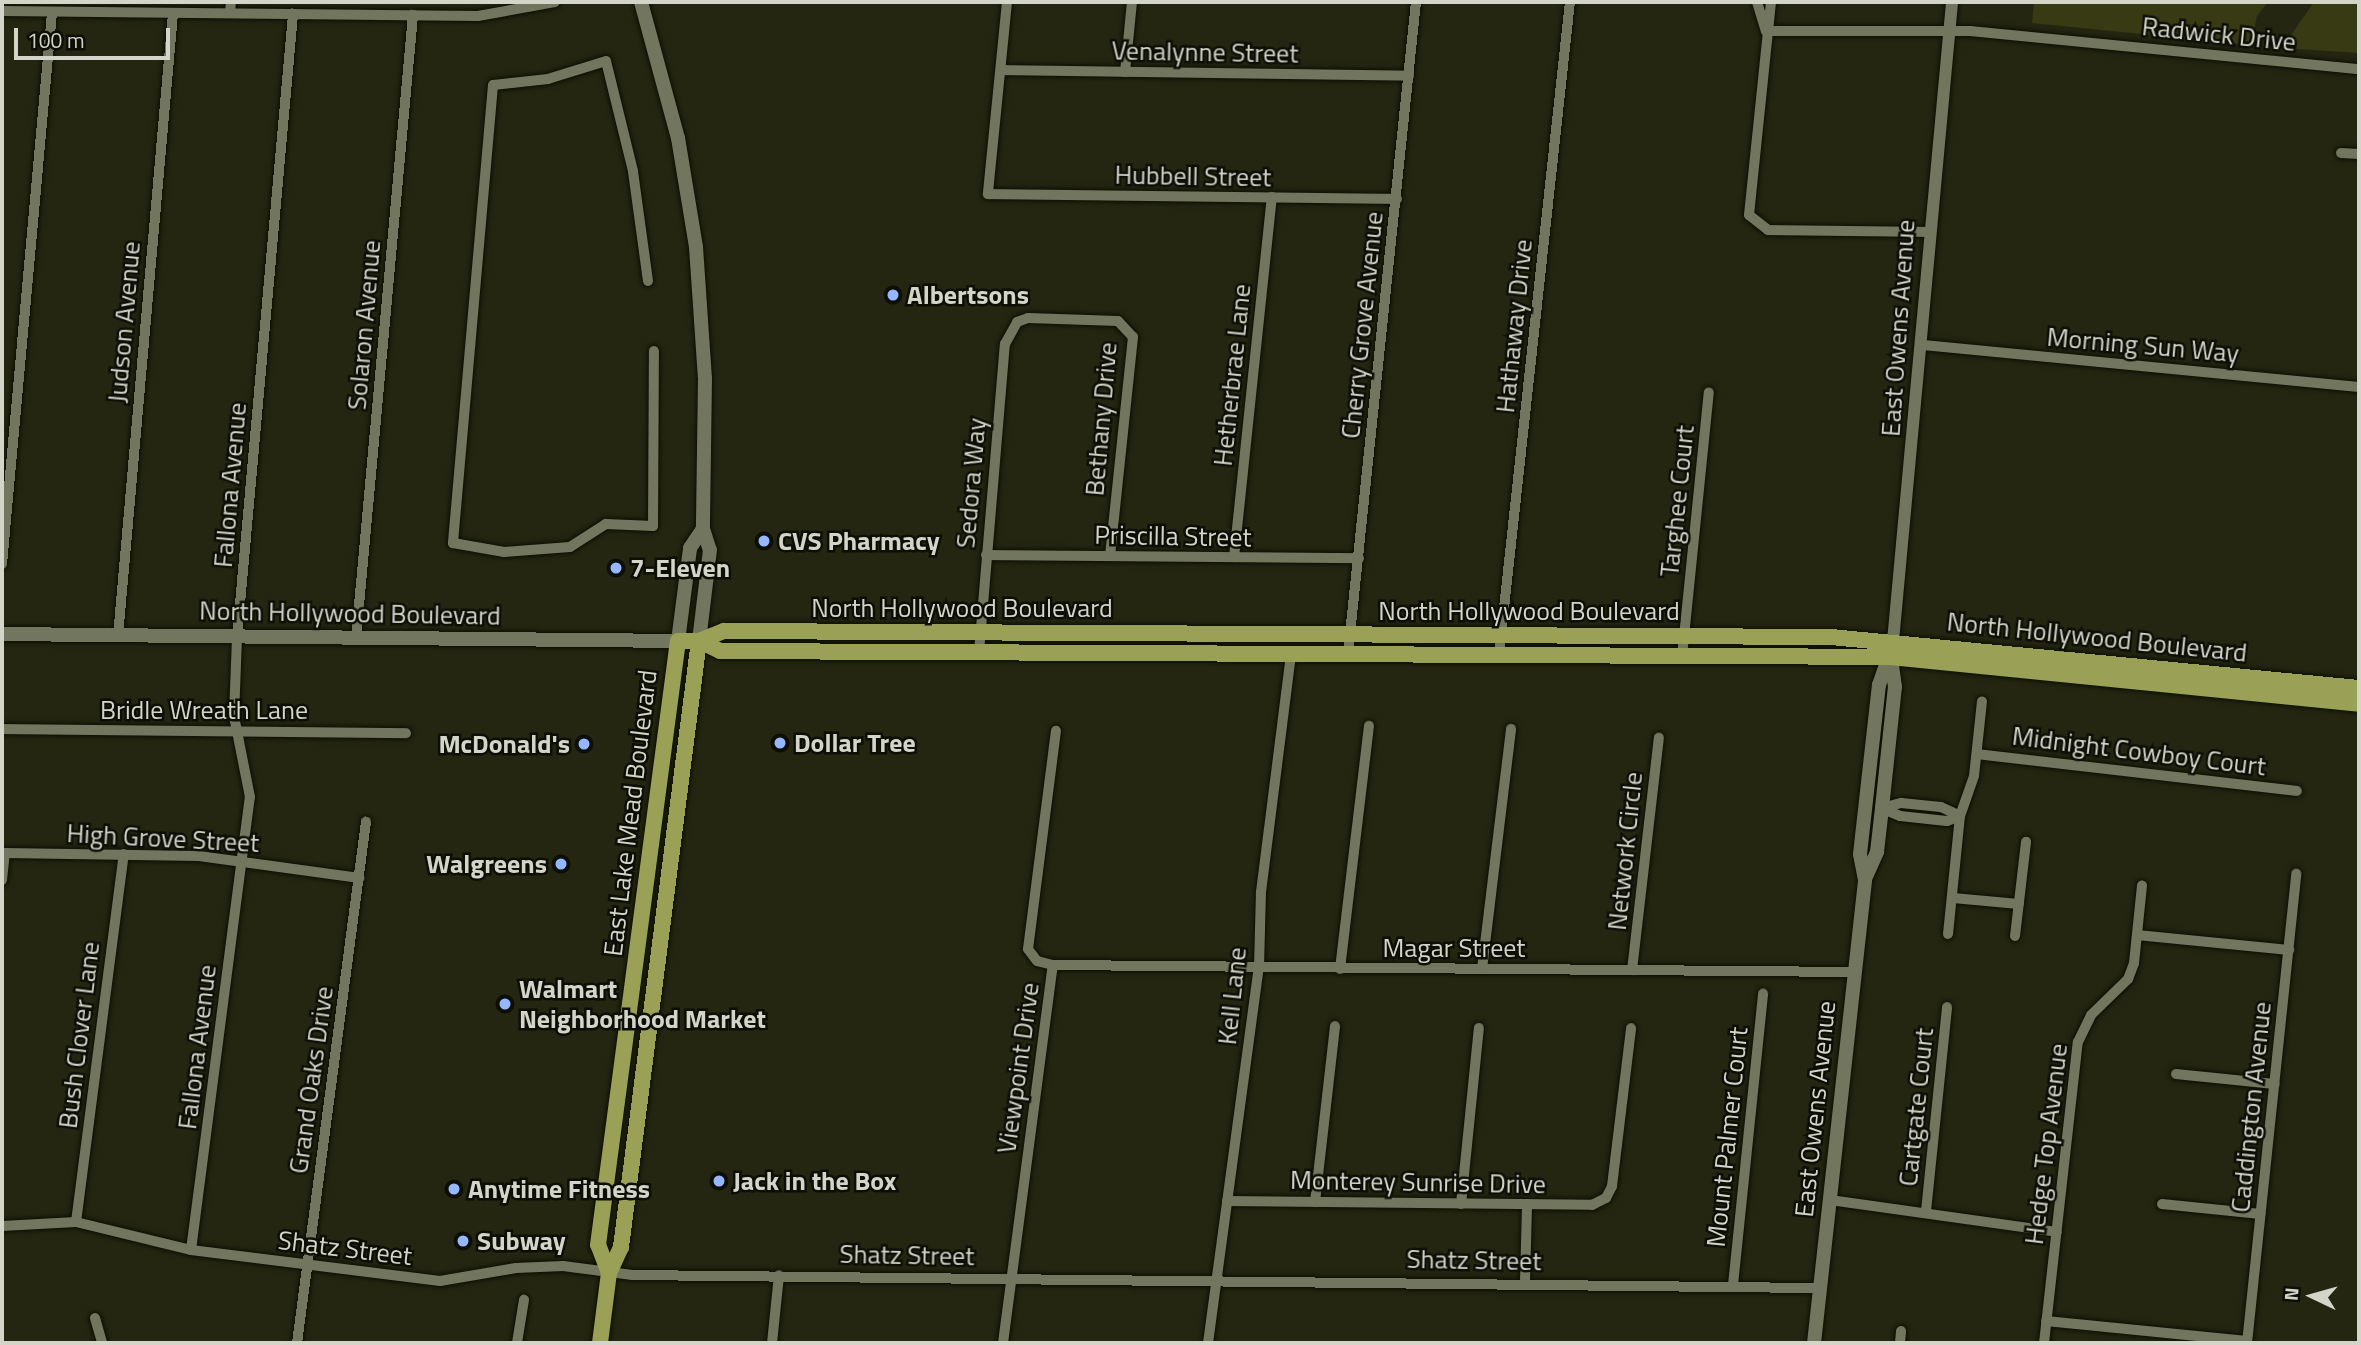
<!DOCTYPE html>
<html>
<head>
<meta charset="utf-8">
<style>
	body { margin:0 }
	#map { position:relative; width:2361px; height:1345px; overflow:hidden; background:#242612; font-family:"Titillium Web",sans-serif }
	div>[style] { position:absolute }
	.green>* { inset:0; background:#373a13 }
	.roads { filter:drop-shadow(0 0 2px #0d0f00) drop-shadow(0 0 2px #0d0f00) }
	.minor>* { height:10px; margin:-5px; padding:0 5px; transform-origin:5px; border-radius:5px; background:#73765f }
	.tertiary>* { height:12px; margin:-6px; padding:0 6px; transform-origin:6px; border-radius:6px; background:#73765f }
	.secondary>* { height:14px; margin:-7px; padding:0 7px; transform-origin:7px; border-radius:7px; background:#73765f }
	.primary>* { height:16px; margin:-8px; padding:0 8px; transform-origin:8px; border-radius:8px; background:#9aa156 }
	.dots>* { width:19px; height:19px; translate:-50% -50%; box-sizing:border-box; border:4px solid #0d0e06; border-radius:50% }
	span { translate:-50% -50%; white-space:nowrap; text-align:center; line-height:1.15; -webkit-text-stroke:5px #0d0e06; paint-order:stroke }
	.street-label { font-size:26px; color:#d3d5c9 }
	.poi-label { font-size:26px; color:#d3d5c9; font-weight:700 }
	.left { translate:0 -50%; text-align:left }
	.right { translate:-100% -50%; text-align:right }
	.frame { position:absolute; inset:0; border:4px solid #d3d5c9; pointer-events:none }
	.north { position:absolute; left:2277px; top:1261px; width:70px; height:70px; -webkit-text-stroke:5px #0d0e06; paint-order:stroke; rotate:275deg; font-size:19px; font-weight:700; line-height:28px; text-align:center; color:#d3d5c9 }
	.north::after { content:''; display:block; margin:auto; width:24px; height:32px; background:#d3d5c9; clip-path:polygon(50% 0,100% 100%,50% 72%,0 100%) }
	.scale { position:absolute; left:14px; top:28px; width:156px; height:32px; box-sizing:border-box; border:4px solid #d3d5c9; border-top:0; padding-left:9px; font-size:21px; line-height:24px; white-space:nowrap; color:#d3d5c9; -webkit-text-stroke:5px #0d0e06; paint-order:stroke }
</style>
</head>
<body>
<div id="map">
	<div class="green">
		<i style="clip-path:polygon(2034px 2px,2268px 2px,2257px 16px,2251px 45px,2032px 23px)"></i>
		<i style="clip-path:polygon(2314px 2px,2359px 2px,2359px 53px,2282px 48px)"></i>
	</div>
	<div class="roads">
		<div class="minor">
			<i style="left:1007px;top:2px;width:193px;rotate:95.7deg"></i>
			<i style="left:988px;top:194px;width:409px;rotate:0.7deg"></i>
			<i style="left:1757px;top:2px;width:30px;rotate:73deg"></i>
			<i style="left:1771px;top:2px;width:214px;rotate:95.9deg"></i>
			<i style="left:1749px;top:215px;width:24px;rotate:38deg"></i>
			<i style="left:1768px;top:230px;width:160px;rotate:0.7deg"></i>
			<i style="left:2px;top:11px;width:476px;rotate:0.6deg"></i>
			<i style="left:478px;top:16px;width:78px;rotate:-10.3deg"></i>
			<i style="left:230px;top:13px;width:11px;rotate:-85deg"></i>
			<i style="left:1766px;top:31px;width:204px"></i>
			<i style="left:1970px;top:31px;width:391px;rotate:5.6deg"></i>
			<i style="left:1001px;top:70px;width:408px;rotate:0.8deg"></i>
			<i style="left:1125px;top:72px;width:70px;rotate:-84.3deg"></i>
			<i style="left:2341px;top:153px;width:18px;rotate:3deg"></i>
			<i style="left:648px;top:281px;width:111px;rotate:-97.8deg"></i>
			<i style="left:633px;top:171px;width:113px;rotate:-103.8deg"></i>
			<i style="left:606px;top:61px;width:61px;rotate:162.8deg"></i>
			<i style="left:548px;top:79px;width:55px;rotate:173.8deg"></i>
			<i style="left:493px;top:85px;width:460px;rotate:95deg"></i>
			<i style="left:453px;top:543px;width:52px;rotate:10deg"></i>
			<i style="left:504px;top:552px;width:66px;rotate:-4.3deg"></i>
			<i style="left:570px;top:547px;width:43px;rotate:-32.6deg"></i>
			<i style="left:606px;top:524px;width:47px;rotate:2.4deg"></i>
			<i style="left:653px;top:526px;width:175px;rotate:-89.7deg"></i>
			<i style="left:1923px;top:345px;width:438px;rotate:5.5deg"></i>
			<i style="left:986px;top:555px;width:373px;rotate:0.5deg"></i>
			<i style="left:1234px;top:557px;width:362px;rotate:-84deg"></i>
			<i style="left:2px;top:564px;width:554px;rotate:-84.82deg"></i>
			<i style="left:118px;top:636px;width:625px;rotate:-84.95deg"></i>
			<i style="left:356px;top:638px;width:626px;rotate:-84.77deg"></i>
			<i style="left:979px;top:652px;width:309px;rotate:-85.2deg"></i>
			<i style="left:1005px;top:344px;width:25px;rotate:-61deg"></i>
			<i style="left:1017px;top:322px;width:12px;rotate:-20deg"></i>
			<i style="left:1028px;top:318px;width:90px;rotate:1.9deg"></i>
			<i style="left:1118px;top:321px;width:22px;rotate:47deg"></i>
			<i style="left:1133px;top:337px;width:220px;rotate:96deg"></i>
			<i style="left:1348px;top:653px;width:655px;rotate:-84.04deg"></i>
			<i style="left:1499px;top:654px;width:656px;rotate:-83.79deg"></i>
			<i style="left:1682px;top:656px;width:265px;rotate:-84.2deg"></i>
			<i style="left:2px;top:729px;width:404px;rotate:0.6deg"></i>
			<i style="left:1977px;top:754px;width:322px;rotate:6.6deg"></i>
			<i style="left:1882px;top:808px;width:20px;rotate:-15deg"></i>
			<i style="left:1901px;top:803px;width:40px;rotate:5.7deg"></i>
			<i style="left:1941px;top:807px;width:21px;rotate:25deg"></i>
			<i style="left:1883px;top:809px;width:18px;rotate:22deg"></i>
			<i style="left:1900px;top:816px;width:47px;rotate:6.1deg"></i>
			<i style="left:1947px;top:821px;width:14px;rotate:-21deg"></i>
			<i style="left:2px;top:880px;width:27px;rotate:-84deg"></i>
			<i style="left:5px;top:853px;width:194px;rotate:0.9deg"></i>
			<i style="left:199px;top:856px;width:162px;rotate:7.8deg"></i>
			<i style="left:1953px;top:898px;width:66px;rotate:5.2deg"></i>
			<i style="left:1948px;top:934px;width:119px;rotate:-84.2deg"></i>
			<i style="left:1960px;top:816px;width:42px;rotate:-70.7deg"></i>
			<i style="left:1974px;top:776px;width:75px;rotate:-83.9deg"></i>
			<i style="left:2137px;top:935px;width:153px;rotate:5.6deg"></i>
			<i style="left:2015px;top:936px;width:95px;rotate:-83.3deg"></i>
			<i style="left:1053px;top:965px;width:802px;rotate:0.5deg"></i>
			<i style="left:1340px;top:969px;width:245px;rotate:-83.2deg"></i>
			<i style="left:1482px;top:969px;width:242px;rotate:-83.1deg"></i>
			<i style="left:1632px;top:970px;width:234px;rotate:-83.4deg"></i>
			<i style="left:2176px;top:1074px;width:99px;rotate:5.8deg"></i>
			<i style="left:1830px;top:1200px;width:229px;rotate:8deg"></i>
			<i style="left:1227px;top:1201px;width:365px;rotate:0.6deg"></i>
			<i style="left:1592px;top:1205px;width:16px;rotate:-27deg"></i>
			<i style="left:1606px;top:1198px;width:13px;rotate:-63deg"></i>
			<i style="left:1612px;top:1186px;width:159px;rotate:-83.1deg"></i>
			<i style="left:1315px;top:1202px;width:177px;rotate:-83.5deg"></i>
			<i style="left:1461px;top:1204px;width:177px;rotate:-84.2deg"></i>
			<i style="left:2162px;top:1204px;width:99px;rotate:5.8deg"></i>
			<i style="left:1926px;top:1211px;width:205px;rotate:-84.1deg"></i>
			<i style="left:76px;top:1222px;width:371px;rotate:-82.6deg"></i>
			<i style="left:2px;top:1226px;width:74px;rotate:-3.1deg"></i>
			<i style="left:76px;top:1222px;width:118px;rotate:13.7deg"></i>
			<i style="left:191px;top:1250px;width:251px;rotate:7.1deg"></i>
			<i style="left:440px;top:1281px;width:77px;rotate:-9.7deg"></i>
			<i style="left:516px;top:1268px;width:47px;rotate:-2.4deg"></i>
			<i style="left:563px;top:1266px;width:70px;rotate:7.4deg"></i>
			<i style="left:632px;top:1275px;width:1188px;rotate:0.63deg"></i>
			<i style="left:191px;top:1250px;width:457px;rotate:-82.6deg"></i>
			<i style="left:250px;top:797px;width:83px;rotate:-101.2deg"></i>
			<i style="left:234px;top:716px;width:79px;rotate:-87.8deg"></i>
			<i style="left:237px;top:637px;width:626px;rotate:-84.86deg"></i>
			<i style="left:1525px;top:1282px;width:78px;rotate:-88.5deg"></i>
			<i style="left:1733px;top:1285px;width:293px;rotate:-84.1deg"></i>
			<i style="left:95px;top:1318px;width:26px;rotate:74deg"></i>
			<i style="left:2046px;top:1321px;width:202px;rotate:5.7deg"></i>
			<i style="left:297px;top:1343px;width:526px;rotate:-82.46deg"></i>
			<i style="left:517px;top:1343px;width:44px;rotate:-80.8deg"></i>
			<i style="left:772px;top:1343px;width:68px;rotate:-84.1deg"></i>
			<i style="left:1003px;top:1343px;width:381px;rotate:-82.5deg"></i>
			<i style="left:1053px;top:965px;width:16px;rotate:-166deg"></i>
			<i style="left:1037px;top:961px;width:15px;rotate:-127deg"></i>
			<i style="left:1028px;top:949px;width:220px;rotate:-82.7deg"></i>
			<i style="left:1208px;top:1343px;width:379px;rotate:-82.3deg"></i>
			<i style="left:1259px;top:967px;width:75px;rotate:-88.5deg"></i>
			<i style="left:1261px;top:892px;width:241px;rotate:-82.8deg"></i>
			<i style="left:1900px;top:1343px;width:12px;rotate:-85deg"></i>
			<i style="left:2044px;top:1343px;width:303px;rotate:-83.6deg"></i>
			<i style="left:2078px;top:1042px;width:30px;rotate:-64deg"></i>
			<i style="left:2091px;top:1015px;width:52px;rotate:-44.2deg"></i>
			<i style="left:2128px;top:979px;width:17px;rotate:-69deg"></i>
			<i style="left:2134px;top:963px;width:78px;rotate:-84.1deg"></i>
			<i style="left:2247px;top:1343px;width:472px;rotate:-84deg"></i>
		</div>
		<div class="tertiary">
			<i style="left:1893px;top:641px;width:642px;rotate:-84.72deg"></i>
		</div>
		<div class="secondary">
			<i style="left:641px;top:2px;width:141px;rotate:74.8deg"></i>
			<i style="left:678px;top:138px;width:110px;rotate:80.6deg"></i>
			<i style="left:696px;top:247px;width:131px;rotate:86.1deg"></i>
			<i style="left:705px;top:378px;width:151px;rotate:90.8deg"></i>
			<i style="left:703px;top:529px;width:22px;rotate:72deg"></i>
			<i style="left:710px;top:550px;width:92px;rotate:96.9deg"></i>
			<i style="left:2px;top:634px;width:676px;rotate:0.59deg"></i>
			<i style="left:678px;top:641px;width:94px;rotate:-82.6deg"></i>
			<i style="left:690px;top:548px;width:23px;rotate:-56deg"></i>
			<i style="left:1865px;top:879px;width:30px;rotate:-66deg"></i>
			<i style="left:1877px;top:852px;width:44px;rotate:-83.5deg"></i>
			<i style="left:1882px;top:808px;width:122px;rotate:-83.9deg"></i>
			<i style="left:1895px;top:687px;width:29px;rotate:-98deg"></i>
			<i style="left:1814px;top:1343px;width:466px;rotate:-83.7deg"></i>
			<i style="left:1865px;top:880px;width:26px;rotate:-101deg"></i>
			<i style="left:1860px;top:854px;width:170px;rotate:-83.6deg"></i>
			<i style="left:1879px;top:685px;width:39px;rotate:-71deg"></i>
		</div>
		<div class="primary">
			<i style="left:699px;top:641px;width:27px;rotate:-22deg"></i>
			<i style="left:724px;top:631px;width:1107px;rotate:0.31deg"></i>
			<i style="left:1831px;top:637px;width:530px;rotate:5.52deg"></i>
			<i style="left:609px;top:1273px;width:30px;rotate:-111deg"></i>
			<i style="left:598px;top:1245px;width:609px;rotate:-82.46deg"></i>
			<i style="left:678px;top:641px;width:21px"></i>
			<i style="left:699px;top:641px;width:23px;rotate:25deg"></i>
			<i style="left:720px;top:651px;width:1171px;rotate:0.29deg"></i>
			<i style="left:1891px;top:657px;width:470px;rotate:5.7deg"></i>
			<i style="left:600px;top:1343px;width:71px;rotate:-82.7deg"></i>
			<i style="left:609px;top:1273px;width:29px;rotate:-65deg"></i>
			<i style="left:621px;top:1247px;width:611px;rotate:-82.67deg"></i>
		</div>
	</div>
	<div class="dots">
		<i style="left:893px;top:295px;background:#94b7fd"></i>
		<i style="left:764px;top:541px;background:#94b7fd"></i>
		<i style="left:616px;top:568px;background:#94b7fd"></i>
		<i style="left:780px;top:743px;background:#94b7fd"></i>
		<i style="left:584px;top:744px;background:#94b7fd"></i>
		<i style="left:561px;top:864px;background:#94b7fd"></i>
		<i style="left:505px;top:1004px;background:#94b7fd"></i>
		<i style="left:719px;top:1181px;background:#94b7fd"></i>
		<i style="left:454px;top:1189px;background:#94b7fd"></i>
		<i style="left:463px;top:1241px;background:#94b7fd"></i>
	</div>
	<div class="street-label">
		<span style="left:2219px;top:34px;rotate:6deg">Radwick Drive</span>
		<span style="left:1205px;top:52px;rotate:1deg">Venalynne Street</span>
		<span style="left:1193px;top:176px;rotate:1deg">Hubbell Street</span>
		<span style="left:124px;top:322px;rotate:-85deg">Judson Avenue</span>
		<span style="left:364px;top:325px;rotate:-85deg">Solaron Avenue</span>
		<span style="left:1362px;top:325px;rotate:-84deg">Cherry Grove Avenue</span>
		<span style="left:1514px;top:326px;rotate:-84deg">Hathaway Drive</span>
		<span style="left:1898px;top:328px;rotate:-86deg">East Owens Avenue</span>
		<span style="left:2143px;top:345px;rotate:5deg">Morning Sun Way</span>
		<span style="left:1232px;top:375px;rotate:-84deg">Hetherbrae Lane</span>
		<span style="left:1101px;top:419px;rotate:-85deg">Bethany Drive</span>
		<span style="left:971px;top:483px;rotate:-85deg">Sedora Way</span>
		<span style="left:230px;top:485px;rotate:-85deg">Fallona Avenue</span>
		<span style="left:1677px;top:501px;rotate:-84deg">Targhee Court</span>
		<span style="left:1173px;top:536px;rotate:1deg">Priscilla Street</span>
		<span style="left:962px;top:608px">North Hollywood Boulevard</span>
		<span style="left:1529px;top:611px">North Hollywood Boulevard</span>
		<span style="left:350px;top:613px;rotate:1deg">North Hollywood Boulevard</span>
		<span style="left:2097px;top:637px;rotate:6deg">North Hollywood Boulevard</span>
		<span style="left:204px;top:710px">Bridle Wreath Lane</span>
		<span style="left:2139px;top:751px;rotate:7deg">Midnight Cowboy Court</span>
		<span style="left:630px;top:813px;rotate:-83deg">East Lake Mead Boulevard</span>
		<span style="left:163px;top:838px;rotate:3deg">High Grove Street</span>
		<span style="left:1625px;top:851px;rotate:-84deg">Network Circle</span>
		<span style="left:1454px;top:948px">Magar Street</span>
		<span style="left:1232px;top:996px;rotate:-84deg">Kell Lane</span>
		<span style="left:79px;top:1035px;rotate:-83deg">Bush Clover Lane</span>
		<span style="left:197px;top:1047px;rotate:-83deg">Fallona Avenue</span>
		<span style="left:1018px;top:1068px;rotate:-82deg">Viewpoint Drive</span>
		<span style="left:311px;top:1080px;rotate:-82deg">Grand Oaks Drive</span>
		<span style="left:1916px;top:1107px;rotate:-84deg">Cartgate Court</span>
		<span style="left:2251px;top:1107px;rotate:-84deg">Caddington Avenue</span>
		<span style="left:1815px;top:1109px;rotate:-84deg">East Owens Avenue</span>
		<span style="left:1727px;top:1137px;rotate:-84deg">Mount Palmer Court</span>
		<span style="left:2046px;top:1144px;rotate:-83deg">Hedge Top Avenue</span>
		<span style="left:1418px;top:1182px;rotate:1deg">Monterey Sunrise Drive</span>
		<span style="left:345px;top:1248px;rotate:7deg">Shatz Street</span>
		<span style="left:907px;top:1255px;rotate:1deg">Shatz Street</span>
		<span style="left:1474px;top:1260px;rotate:1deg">Shatz Street</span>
	</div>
	<div class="poi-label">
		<span class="left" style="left:907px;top:295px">Albertsons</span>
		<span class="left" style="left:778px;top:541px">CVS Pharmacy</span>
		<span class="left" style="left:630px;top:568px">7-Eleven</span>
		<span class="left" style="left:794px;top:743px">Dollar Tree</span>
		<span class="right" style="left:570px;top:744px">McDonald's</span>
		<span class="right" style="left:547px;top:864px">Walgreens</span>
		<span class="left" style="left:519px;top:1004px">Walmart<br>Neighborhood Market</span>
		<span class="left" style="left:733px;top:1181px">Jack in the Box</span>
		<span class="left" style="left:468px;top:1189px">Anytime Fitness</span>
		<span class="left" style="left:477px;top:1241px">Subway</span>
	</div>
	<div class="frame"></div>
	<div class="north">N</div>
	<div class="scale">100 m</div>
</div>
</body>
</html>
